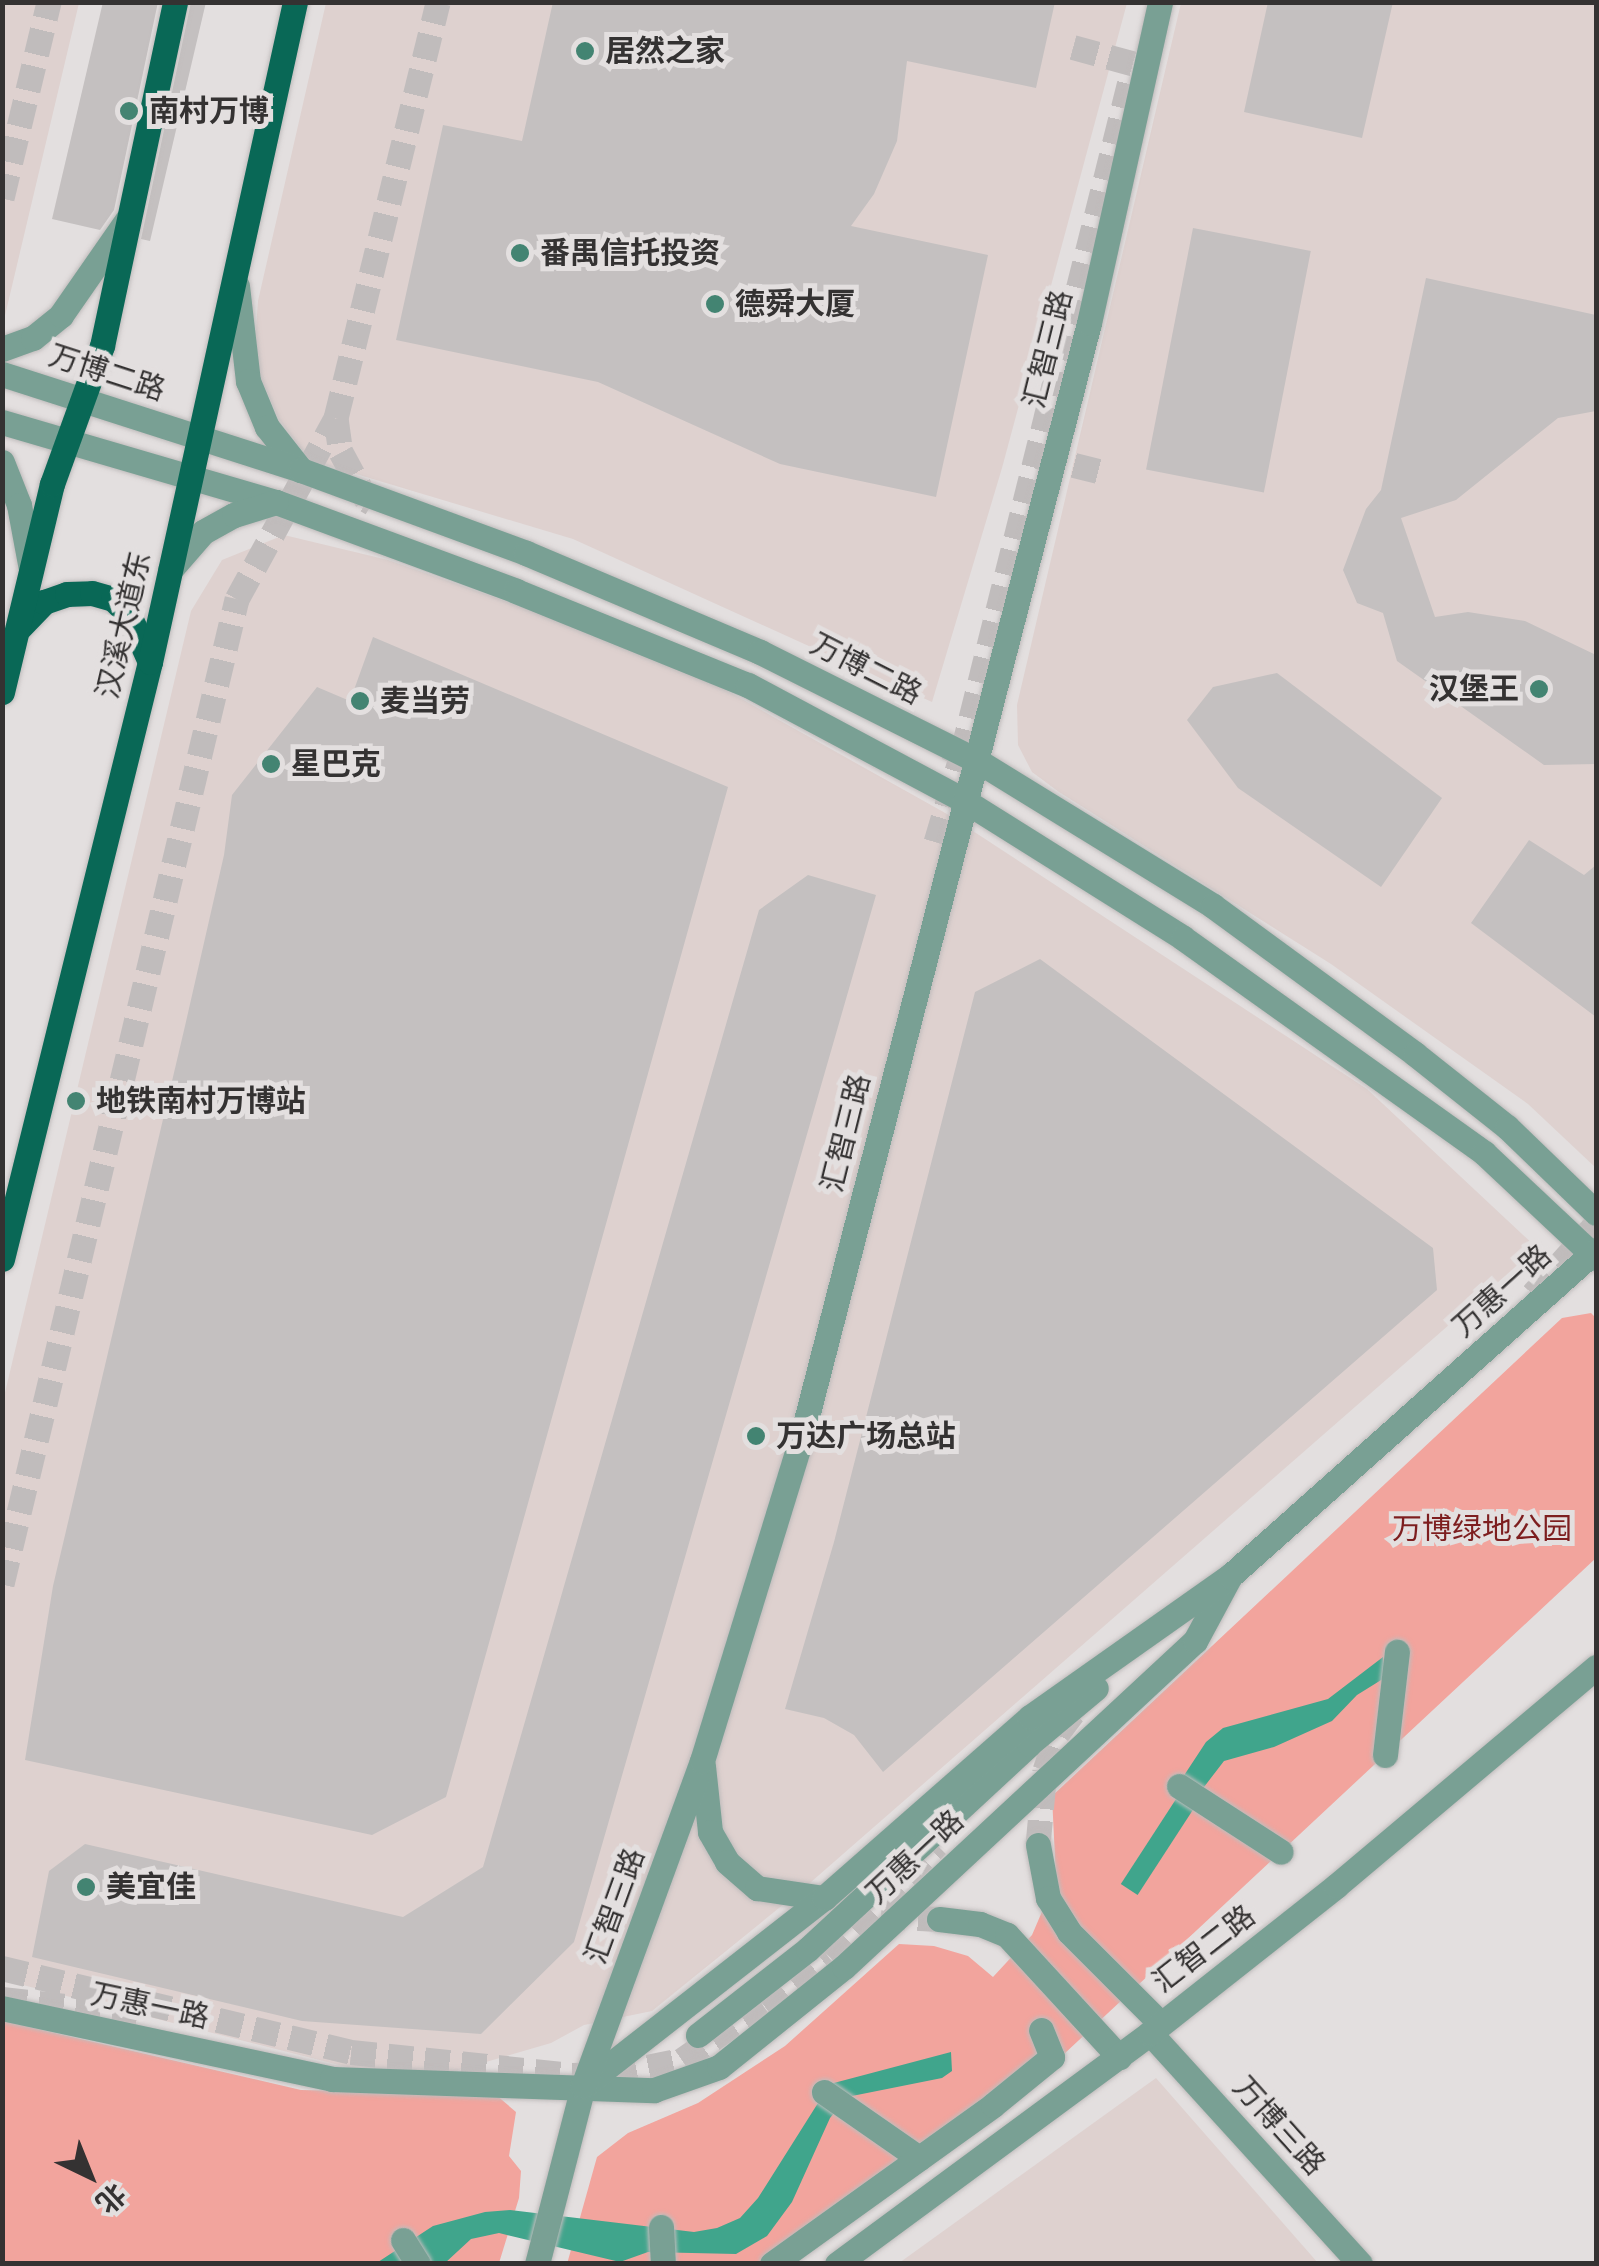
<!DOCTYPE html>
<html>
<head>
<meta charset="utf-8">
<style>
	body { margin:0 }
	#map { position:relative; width:1599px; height:2266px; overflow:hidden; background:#e3dfdf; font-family:Rubik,"Noto Sans SC",sans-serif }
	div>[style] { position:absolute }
	.built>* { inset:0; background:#ded1cf }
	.green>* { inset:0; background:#f2a49d }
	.water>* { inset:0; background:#40a58c; transform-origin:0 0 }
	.building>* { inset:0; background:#c4c0c0; transform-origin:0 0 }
	.minor-tunnel>* { height:25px; margin-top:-12.5px; transform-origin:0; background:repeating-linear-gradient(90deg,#c0bcbc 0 25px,transparent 0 37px) }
	.roads { filter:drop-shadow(0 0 2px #c0bcbc) drop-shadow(0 0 2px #c0bcbc) }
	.minor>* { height:25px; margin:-12.5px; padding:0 12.5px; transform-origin:12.5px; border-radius:12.5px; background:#79a094 }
	.major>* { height:25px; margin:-12.5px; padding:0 12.5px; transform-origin:12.5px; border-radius:12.5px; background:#096856 }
	.dots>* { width:28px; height:28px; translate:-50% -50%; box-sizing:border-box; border:5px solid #e3dfdf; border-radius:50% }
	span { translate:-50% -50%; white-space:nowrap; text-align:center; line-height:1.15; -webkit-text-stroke:10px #e3dfdf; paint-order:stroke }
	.poi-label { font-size:30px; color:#343232; font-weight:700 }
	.left { translate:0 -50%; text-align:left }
	.right { translate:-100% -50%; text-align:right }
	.street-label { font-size:30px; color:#343232 }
	.park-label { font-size:30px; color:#7d1e1f }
	.frame { position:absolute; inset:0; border:5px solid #343232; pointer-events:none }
	.north { position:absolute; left:40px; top:2126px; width:100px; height:100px; -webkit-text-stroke:8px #e3dfdf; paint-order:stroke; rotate:137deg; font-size:28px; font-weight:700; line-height:40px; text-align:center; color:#343232 }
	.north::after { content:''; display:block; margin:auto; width:35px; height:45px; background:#343232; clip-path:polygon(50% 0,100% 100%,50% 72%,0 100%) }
</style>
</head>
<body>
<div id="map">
	<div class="built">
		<i style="clip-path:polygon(3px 2px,79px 3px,3px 324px,2px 3px)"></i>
		<i style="clip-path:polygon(326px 3px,1127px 3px,1002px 468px,932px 702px,573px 539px,326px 465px,301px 449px,279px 419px,260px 376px,255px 344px,258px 301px)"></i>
		<i style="clip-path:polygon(1181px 3px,1596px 3px,1596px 1168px,1528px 1104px,1331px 964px,1059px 792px,1032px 772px,1018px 745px,1017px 705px)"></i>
		<i style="clip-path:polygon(284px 535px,388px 560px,670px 659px,947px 814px,1367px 1089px,1537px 1248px,811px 1882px,652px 2011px,584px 2025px,551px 2043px,448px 2073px,355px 2069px,3px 1980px,3px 1401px,191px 611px,222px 560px)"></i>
		<i style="clip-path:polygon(1156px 2078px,1318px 2263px,899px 2263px)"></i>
	</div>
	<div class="green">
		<i style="clip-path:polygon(1591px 1313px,1596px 1318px,1596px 1558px,1004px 2110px,794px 2263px,567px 2264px,597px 2157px,628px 2133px,698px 2103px,785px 2046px,899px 1944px,934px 1946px,968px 1956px,993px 1977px,1032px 1935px,1056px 1879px,1052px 1796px,1562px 1318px)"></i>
		<i style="clip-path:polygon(3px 2021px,301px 2090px,495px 2094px,516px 2112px,509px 2156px,521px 2171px,519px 2198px,499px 2263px,3px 2263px)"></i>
	</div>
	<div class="water">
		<i style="clip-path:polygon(1383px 1657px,1386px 1677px,1357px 1695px,1332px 1721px,1274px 1747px,1224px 1761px,1204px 1787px,1183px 1777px,1206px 1742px,1223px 1728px,1328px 1699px)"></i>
		<i style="left:1178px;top:1796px;width:20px;height:105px;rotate:33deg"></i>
		<i style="clip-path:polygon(951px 2052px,952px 2071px,942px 2078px,847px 2097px,830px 2118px,792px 2202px,767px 2236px,736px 2254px,648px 2252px,620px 2262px,499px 2233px,471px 2239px,445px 2263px,375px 2264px,433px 2226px,485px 2212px,510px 2210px,694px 2232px,717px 2228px,740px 2218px,758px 2198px,830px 2084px)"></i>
	</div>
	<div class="building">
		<i style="clip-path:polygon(103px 2px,158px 2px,114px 210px,100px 230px,52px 219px)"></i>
		<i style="clip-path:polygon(191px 2px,206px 2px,150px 241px,141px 239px)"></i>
		<i style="clip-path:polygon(553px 2px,1055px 2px,1036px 88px,907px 61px,897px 141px,874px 194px,851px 226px,988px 255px,936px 497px,780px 464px,598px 382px,396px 340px,443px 125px,522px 141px)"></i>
		<i style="clip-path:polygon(1268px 2px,1393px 2px,1362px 138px,1244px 112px)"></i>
		<i style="left:1193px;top:228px;width:120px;height:246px;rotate:11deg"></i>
		<i style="clip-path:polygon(1426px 278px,1596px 315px,1596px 411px,1558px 418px,1456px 500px,1401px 518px,1435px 617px,1468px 612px,1525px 621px,1596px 655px,1596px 764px,1544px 765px,1397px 661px,1383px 613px,1357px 603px,1343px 570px,1366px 509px,1381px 490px)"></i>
		<i style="clip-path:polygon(373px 637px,728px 787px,446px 1797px,372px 1835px,25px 1760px,53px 1586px,185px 1026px,224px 855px,232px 795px,317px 687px,350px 701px)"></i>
		<i style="clip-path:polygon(1277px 673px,1442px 798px,1381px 887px,1238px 788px,1187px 720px,1213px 687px)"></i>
		<i style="clip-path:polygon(1529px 840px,1584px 875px,1596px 865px,1596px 1017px,1471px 923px)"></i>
		<i style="clip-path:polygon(808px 875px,876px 895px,574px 1942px,481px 2034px,302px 2021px,32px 1957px,49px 1871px,85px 1844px,403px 1917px,483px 1867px,759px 910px)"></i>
		<i style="clip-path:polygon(1040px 959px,1433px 1248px,1437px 1290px,883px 1772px,854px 1735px,824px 1718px,785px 1709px,834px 1542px,975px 992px)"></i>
	</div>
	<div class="minor-tunnel">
		<i style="left:1073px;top:47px;width:64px;rotate:15.3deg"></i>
		<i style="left:2px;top:198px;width:202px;rotate:-76.5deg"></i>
		<i style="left:336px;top:418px;width:34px;rotate:82deg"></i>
		<i style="left:341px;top:452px;width:55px;rotate:61.6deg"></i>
		<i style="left:367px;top:500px;width:6px;rotate:31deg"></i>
		<i style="left:1038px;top:456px;width:66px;rotate:14deg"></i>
		<i style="left:947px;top:747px;width:17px;rotate:25deg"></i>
		<i style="left:962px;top:754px;width:698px;rotate:-75.98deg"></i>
		<i style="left:936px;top:842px;width:92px;rotate:-73.5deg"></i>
		<i style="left:1533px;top:1294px;width:94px;rotate:-48deg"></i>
		<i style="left:2px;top:1584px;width:1013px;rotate:-76.58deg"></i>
		<i style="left:237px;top:599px;width:206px;rotate:-61.3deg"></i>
		<i style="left:336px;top:418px;width:428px;rotate:-76.2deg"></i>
		<i style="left:1038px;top:1845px;width:75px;rotate:-84.7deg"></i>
		<i style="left:1045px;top:1770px;width:39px;rotate:-71deg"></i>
		<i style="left:1058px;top:1733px;width:30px;rotate:-53deg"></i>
		<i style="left:881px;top:1916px;width:58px;rotate:3deg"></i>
		<i style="left:2px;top:1968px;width:359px;rotate:13.5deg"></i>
		<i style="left:351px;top:2052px;width:222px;rotate:5.9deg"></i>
		<i style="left:572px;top:2075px;width:40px;rotate:-1.4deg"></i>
		<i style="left:612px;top:2074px;width:71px;rotate:-11.3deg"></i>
		<i style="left:682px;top:2060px;width:98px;rotate:-34.7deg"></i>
		<i style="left:763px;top:2004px;width:81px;rotate:-37deg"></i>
		<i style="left:828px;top:1955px;width:155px;rotate:-45.3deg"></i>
		<i style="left:2px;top:1999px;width:136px;rotate:6.3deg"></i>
	</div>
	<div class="roads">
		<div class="minor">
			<i style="left:237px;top:286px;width:96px;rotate:83.4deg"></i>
			<i style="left:248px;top:381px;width:50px;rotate:67.6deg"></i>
			<i style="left:267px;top:427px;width:55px;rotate:51.7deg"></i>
			<i style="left:2px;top:349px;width:33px;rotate:-20deg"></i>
			<i style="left:33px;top:338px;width:36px;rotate:-39deg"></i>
			<i style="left:61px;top:315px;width:116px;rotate:-55.2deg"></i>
			<i style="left:2px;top:374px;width:314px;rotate:17.8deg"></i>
			<i style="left:301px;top:470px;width:240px;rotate:20.2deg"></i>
			<i style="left:526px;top:553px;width:254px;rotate:22.9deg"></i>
			<i style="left:760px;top:652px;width:241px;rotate:26.6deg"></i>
			<i style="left:976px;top:760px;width:278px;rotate:31.6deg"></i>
			<i style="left:1213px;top:906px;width:250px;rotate:36.2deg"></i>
			<i style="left:1415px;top:1054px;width:117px;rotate:38.4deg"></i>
			<i style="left:1507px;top:1127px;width:124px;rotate:44deg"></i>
			<i style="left:2px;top:422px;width:285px;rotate:16.3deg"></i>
			<i style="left:276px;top:502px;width:256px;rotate:20.3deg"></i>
			<i style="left:516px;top:591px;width:250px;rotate:22.1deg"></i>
			<i style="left:748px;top:685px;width:246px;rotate:28.1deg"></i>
			<i style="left:965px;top:801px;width:257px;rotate:32.1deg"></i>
			<i style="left:1183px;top:938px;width:370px;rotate:35.5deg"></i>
			<i style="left:1484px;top:1153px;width:154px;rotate:43.2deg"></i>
			<i style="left:2px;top:462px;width:46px;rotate:68.4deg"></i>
			<i style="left:19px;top:505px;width:65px;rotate:79.4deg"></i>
			<i style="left:170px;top:570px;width:50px;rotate:-49deg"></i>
			<i style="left:203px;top:532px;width:35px;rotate:-29deg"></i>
			<i style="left:234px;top:515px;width:44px;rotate:-17.2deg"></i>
			<i style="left:1385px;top:1755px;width:104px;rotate:-83.4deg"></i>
			<i style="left:703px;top:1766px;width:66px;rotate:83.9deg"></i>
			<i style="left:710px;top:1832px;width:34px;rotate:60deg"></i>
			<i style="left:727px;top:1862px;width:40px;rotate:41deg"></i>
			<i style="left:757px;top:1888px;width:68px;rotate:8.5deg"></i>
			<i style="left:1179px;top:1786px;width:121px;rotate:32.9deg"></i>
			<i style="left:1038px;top:1845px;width:54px;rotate:79.3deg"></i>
			<i style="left:1048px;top:1898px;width:40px;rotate:58deg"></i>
			<i style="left:1069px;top:1932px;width:130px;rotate:45deg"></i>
			<i style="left:939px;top:1919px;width:41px;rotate:7deg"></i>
			<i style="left:980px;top:1924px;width:29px;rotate:22deg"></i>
			<i style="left:1007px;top:1935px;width:166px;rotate:47.4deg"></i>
			<i style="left:2px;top:2008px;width:338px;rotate:12.1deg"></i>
			<i style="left:332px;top:2079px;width:322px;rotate:2deg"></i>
			<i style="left:654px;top:2090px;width:69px;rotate:-19.5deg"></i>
			<i style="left:719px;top:2067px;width:160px;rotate:-38.7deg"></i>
			<i style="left:844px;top:1967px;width:479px;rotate:-42.9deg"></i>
			<i style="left:1195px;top:1641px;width:74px;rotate:-61.7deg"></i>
			<i style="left:1150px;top:2033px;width:312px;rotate:47.7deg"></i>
			<i style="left:698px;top:2035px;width:140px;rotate:-38deg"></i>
			<i style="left:808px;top:1949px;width:301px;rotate:-42.8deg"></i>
			<i style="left:1029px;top:1744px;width:87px;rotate:-39.9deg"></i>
			<i style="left:583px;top:2086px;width:306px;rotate:-38deg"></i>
			<i style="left:824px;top:1898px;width:274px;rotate:-41.3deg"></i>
			<i style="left:1030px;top:1717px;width:245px;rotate:-35.2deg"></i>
			<i style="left:1230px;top:1576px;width:490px;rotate:-41.7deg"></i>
			<i style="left:824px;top:2092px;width:116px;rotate:34.8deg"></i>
			<i style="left:661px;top:2227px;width:37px;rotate:87deg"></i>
			<i style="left:403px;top:2240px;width:28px;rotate:58deg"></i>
			<i style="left:537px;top:2264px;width:184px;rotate:-75.5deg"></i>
			<i style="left:583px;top:2086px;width:346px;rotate:-69.9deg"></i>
			<i style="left:702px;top:1761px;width:344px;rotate:-72.9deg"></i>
			<i style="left:803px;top:1432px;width:1145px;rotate:-75.54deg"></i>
			<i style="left:1089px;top:323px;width:329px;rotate:-77.5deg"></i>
			<i style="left:772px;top:2264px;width:272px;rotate:-35.7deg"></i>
			<i style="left:993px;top:2105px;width:76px;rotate:-39.1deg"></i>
			<i style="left:1052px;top:2057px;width:29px;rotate:-112deg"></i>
			<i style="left:837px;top:2264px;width:389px;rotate:-36.4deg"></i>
			<i style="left:1150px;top:2033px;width:237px;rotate:-38.3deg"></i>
			<i style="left:1336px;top:1886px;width:340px;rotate:-40.1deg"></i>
		</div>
		<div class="major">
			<i style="left:20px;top:627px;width:35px;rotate:-46deg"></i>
			<i style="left:44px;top:602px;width:24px;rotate:-19deg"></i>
			<i style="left:67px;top:594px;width:25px;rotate:-2deg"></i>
			<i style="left:92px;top:593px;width:22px;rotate:16deg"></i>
			<i style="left:113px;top:599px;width:23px;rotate:45deg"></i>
			<i style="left:129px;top:615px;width:51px;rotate:65.9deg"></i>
			<i style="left:2px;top:692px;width:214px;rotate:-76.5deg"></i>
			<i style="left:52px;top:484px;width:147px;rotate:-70.1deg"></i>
			<i style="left:102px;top:346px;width:352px;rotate:-78deg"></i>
			<i style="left:2px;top:1259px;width:615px;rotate:-76.08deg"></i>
			<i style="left:150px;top:662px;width:676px;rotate:-77.61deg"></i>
		</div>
	</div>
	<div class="dots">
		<i style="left:585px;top:51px;background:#438472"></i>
		<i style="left:129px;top:111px;background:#438472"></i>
		<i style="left:520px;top:253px;background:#438472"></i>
		<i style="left:715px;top:304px;background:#438472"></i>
		<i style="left:1539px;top:689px;background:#438472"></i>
		<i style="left:360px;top:701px;background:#438472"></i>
		<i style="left:271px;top:764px;background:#438472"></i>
		<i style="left:76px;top:1101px;background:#438472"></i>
		<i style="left:756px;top:1436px;background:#438472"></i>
		<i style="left:86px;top:1887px;background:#438472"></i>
	</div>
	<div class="poi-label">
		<span class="left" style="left:605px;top:51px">居然之家</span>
		<span class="left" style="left:149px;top:111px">南村万博</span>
		<span class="left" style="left:540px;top:253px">番禺信托投资</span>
		<span class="left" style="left:735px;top:304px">德舜大厦</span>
		<span class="right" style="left:1519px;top:689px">汉堡王</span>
		<span class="left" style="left:380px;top:701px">麦当劳</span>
		<span class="left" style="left:291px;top:764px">星巴克</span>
		<span class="left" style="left:96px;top:1101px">地铁南村万博站</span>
		<span class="left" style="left:776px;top:1436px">万达广场总站</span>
		<span class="left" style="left:106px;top:1887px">美宜佳</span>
	</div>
	<div class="street-label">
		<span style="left:1048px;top:349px;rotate:-76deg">汇智三路</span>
		<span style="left:107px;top:373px;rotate:18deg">万博二路</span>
		<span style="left:124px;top:625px;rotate:-77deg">汉溪大道东</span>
		<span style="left:866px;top:669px;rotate:27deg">万博二路</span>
		<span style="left:846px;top:1133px;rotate:-76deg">汇智三路</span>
		<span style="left:1502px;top:1291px;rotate:-42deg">万惠一路</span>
		<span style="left:915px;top:1857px;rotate:-43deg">万惠一路</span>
		<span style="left:615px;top:1906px;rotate:-70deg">汇智三路</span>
		<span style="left:1204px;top:1949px;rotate:-38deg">汇智二路</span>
		<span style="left:150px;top:2006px;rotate:12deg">万惠一路</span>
		<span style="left:1279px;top:2126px;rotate:48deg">万博三路</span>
	</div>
	<div class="park-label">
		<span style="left:1482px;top:1529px">万博绿地公园</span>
	</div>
	<div class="frame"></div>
	<div class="north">北</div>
</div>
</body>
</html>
